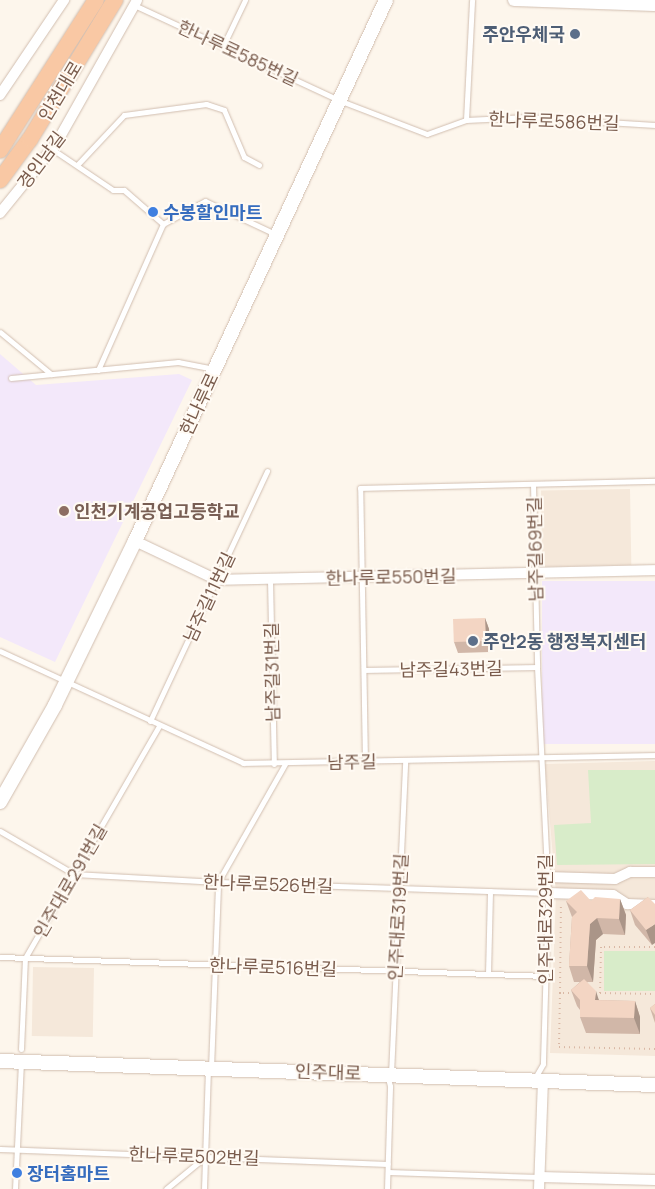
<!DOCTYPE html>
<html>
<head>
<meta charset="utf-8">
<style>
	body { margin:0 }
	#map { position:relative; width:655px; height:1189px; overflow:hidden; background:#fdf6ec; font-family:Manrope,"Noto Sans KR",sans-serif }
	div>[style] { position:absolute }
	.residential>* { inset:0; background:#f5e8da; transform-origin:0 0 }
	.education>* { inset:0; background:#f3e8fa; transform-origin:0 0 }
	.green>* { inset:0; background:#d8ecc9; transform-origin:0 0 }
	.path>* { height:2px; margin-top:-1px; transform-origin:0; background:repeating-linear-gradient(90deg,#d9b8a5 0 1px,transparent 0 5px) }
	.roads { filter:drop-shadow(0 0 1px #d1beb0) drop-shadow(0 0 1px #d1beb0) }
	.service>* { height:5px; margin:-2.5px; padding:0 2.5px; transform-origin:2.5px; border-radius:2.5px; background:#fff }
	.minor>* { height:10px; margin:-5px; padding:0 5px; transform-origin:5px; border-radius:5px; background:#fff }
	.tertiary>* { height:12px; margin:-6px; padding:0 6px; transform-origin:6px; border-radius:6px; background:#fff }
	.secondary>* { height:14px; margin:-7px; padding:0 7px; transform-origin:7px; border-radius:7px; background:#fff }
	.trunk>* { height:16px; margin:-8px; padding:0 8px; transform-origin:8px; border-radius:8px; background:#f9c8a4 }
	.wall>* { inset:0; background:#d1b7a8 }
	.shaded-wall>* { inset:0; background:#aa9588 }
	.building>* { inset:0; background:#f3d5c3; transform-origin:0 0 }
	.dots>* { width:14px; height:14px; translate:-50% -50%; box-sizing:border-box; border:2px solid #fffaf3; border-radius:50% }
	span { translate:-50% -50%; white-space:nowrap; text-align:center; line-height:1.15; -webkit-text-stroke:4px #fffaf3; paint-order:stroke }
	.service-label { font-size:18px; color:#4e5e75; font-weight:700 }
	.right { translate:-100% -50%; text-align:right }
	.left { translate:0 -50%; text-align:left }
	.street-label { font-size:18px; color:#7a5c4d }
	.shop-label { font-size:18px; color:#366cbe; font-weight:700 }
	.education-label { font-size:18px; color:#785e54; font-weight:700 }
</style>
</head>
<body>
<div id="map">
	<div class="residential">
		<i style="left:630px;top:489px;width:76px;height:89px;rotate:89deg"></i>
		<i style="clip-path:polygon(655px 761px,655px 1056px,550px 1053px,556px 893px,545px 764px)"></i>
		<i style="left:33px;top:967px;width:61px;height:69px;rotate:1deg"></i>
	</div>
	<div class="education">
		<i style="clip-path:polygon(0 354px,36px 385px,179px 374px,192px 380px,55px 662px,0 637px)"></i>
		<i style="left:655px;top:581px;width:163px;height:113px;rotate:90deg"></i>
	</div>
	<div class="green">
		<i style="clip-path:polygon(588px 770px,655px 770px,655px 864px,557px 865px,554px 825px,591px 823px)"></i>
		<i style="left:604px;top:951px;width:51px;height:40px"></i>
	</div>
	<div class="path">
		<i style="left:655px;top:947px;width:54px;rotate:180deg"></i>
		<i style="left:601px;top:947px;width:46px;rotate:91.2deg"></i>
		<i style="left:600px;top:993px;width:55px;rotate:1deg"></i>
		<i style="left:560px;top:993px;width:90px;rotate:-89.4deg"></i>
		<i style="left:574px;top:993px;width:14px;rotate:180deg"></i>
		<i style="left:560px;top:993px;width:54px;rotate:91.1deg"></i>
		<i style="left:559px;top:1047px;width:96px;rotate:1.2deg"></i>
	</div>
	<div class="roads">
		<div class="service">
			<i style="left:134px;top:5px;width:228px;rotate:24.9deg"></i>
			<i style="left:341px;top:101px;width:92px;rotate:21deg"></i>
			<i style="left:427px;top:134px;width:41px;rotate:-19.7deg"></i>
			<i style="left:466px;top:120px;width:61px;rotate:-2.8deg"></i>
			<i style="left:527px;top:117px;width:128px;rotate:3.6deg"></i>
			<i style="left:223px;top:46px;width:51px;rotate:-64.4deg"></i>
			<i style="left:466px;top:120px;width:120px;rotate:-87.1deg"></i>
			<i style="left:52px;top:149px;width:73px;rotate:33.9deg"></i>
			<i style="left:113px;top:190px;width:11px"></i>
			<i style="left:124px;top:190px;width:52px;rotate:41.1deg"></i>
			<i style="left:78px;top:164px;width:67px;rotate:-46.8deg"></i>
			<i style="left:124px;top:115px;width:83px;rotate:-7.6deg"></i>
			<i style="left:206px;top:104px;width:19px;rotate:18deg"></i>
			<i style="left:224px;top:110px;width:51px;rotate:66.9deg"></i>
			<i style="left:244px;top:157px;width:17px;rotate:28deg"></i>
			<i style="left:0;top:332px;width:66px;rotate:39.5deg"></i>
			<i style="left:98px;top:370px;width:160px;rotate:-66deg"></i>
			<i style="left:163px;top:224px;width:48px;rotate:-28.7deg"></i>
			<i style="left:205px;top:201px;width:77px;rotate:25.2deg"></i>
			<i style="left:11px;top:378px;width:168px;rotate:-5.5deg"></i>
			<i style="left:178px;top:362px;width:37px;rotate:11deg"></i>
			<i style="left:533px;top:484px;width:183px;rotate:88.7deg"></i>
			<i style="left:537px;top:667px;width:226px;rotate:87.2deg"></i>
			<i style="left:548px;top:893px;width:171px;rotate:91.7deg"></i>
			<i style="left:543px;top:1064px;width:16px;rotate:120deg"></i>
			<i style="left:270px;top:579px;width:185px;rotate:88.8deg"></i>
			<i style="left:0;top:651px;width:268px;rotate:24.7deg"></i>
			<i style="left:243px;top:763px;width:412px;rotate:-1.1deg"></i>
			<i style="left:365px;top:670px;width:172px;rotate:-1deg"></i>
			<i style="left:150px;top:721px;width:276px;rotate:-64.9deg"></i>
			<i style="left:365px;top:762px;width:274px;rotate:-91deg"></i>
			<i style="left:360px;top:488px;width:295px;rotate:-1.4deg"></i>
			<i style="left:0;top:831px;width:86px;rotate:30.2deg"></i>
			<i style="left:74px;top:874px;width:144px;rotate:3.2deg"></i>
			<i style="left:218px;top:882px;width:330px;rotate:1.9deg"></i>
			<i style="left:0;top:957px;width:546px;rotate:1.99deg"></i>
			<i style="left:488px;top:974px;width:83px;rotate:-88.6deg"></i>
			<i style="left:21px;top:1049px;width:91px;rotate:-87.5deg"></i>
			<i style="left:25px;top:958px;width:268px;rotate:-60deg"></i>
			<i style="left:211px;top:1068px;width:186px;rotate:-87.8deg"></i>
			<i style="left:218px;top:882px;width:136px;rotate:-60.4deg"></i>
			<i style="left:391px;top:1074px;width:313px;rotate:-87.4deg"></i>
			<i style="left:0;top:1149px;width:388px;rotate:2.2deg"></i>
			<i style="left:388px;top:1172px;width:152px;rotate:1.9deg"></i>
			<i style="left:15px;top:1189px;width:127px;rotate:-87.3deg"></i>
			<i style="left:166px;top:1189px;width:50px;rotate:-39.4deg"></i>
			<i style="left:204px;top:1189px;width:118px;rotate:-88.1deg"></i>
			<i style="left:387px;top:1189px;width:103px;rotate:-88.3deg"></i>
			<i style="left:390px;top:1086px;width:8px;rotate:-104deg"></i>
		</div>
		<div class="minor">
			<i style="left:0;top:95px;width:115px;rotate:-56deg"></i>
			<i style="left:0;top:213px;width:89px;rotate:-50.9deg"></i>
			<i style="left:56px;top:144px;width:165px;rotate:-60.6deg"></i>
			<i style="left:135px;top:541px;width:91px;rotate:25.4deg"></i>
			<i style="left:217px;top:580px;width:438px;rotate:-1.3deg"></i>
			<i style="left:547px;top:877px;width:68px;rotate:1.7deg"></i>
			<i style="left:615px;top:879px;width:17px;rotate:-25deg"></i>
			<i style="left:630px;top:872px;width:25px"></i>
			<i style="left:548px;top:893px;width:65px;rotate:1.8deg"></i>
			<i style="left:613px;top:895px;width:17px;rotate:33deg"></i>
			<i style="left:627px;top:904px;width:28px;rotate:2deg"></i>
			<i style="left:540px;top:1177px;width:115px;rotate:1.5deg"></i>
			<i style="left:539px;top:1189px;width:110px;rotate:-87.9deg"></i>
		</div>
		<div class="tertiary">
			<i style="left:514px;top:0;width:141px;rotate:2deg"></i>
		</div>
		<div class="secondary">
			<i style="left:0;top:802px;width:112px;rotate:-60.4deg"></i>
			<i style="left:55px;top:705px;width:182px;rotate:-64deg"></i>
			<i style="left:135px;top:541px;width:596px;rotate:-65.11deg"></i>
			<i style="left:0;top:1061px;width:655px;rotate:2.1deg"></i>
		</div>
		<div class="trunk">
			<i style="left:0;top:150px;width:178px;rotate:-57.4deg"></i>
			<i style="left:0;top:180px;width:51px;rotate:-53.8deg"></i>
			<i style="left:30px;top:139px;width:163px;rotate:-58.6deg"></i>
		</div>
	</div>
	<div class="wall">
		<i style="clip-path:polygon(485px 618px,489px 629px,490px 652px,458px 653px,454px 642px)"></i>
		<i style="clip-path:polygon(648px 897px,652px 945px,635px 925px,630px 910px)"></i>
		<i style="clip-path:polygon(620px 899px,626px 915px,625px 935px,603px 934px,596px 940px,593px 982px,587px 982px,599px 1000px,635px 1001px,640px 1017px,640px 1034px,586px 1033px,580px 1017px,580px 1010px,577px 1006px,571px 990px,580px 982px,574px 982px,569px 966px,572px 917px,566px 901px,591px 901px)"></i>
		<i style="clip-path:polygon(655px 1004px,655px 1023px,650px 1008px)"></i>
	</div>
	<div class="shaded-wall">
		<i style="clip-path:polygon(485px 618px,489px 629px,490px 652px,486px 641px)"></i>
		<i style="clip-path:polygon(620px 899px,626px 915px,625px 935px,619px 919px)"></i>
		<i style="clip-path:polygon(597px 918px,603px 934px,596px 940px,593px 982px,587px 966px,590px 924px)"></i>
		<i style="clip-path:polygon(655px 924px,655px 943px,652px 945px,646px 930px)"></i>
		<i style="clip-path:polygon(596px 991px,601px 1007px,595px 1000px)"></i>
		<i style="clip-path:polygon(635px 1001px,640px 1017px,640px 1034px,634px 1018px)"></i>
	</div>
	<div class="building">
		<i style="left:485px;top:618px;width:23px;height:32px;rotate:88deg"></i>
		<i style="clip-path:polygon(581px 890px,591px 901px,595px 897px,620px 899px,619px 919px,597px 918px,590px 924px,587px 966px,569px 966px,572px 917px,577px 912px,566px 901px)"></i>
		<i style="clip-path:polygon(648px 897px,655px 904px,655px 924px,646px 930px,630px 910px)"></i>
		<i style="clip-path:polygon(584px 979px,596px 991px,595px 1000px,635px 1001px,634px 1018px,580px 1017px,580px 1000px,571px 990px)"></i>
		<i style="clip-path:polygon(655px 1004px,655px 1015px,650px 1008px)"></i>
	</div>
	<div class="dots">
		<i style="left:575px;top:34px;background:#5c6f8a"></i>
		<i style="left:153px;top:212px;background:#3f7fe0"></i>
		<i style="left:64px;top:511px;background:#8d6e63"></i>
		<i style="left:473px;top:641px;background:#5c6f8a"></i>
		<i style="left:17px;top:1173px;background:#3f7fe0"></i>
	</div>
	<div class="service-label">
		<span class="right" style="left:565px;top:34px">주안우체국</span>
		<span class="left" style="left:483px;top:641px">주안2동 행정복지센터</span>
	</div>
	<div class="street-label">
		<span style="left:238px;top:53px;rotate:25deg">한나루로585번길</span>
		<span style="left:60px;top:91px;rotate:-59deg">인천대로</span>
		<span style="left:554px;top:121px;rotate:2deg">한나루로586번길</span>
		<span style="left:41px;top:160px;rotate:-53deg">경인남길</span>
		<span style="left:199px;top:404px;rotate:-65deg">한나루로</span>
		<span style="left:535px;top:549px;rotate:-91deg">남주길69번길</span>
		<span style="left:391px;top:577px;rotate:-1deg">한나루로550번길</span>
		<span style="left:209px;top:597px;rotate:-65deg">남주길11번길</span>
		<span style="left:451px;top:669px;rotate:-1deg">남주길43번길</span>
		<span style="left:272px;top:672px;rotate:-91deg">남주길31번길</span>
		<span style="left:352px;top:762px;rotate:-1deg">남주길</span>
		<span style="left:70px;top:881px;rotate:-60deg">인주대로291번길</span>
		<span style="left:268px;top:884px;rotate:2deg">한나루로526번길</span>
		<span style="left:398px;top:917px;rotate:-87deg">인주대로319번길</span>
		<span style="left:545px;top:919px;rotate:-90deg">인주대로329번길</span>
		<span style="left:273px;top:967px;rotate:2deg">한나루로516번길</span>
		<span style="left:328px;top:1072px;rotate:2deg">인주대로</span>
		<span style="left:194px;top:1156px;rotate:2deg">한나루로502번길</span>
	</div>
	<div class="shop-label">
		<span class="left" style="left:163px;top:212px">수봉할인마트</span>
		<span class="left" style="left:27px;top:1173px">장터홈마트</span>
	</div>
	<div class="education-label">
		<span class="left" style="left:74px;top:511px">인천기계공업고등학교</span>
	</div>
</div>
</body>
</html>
